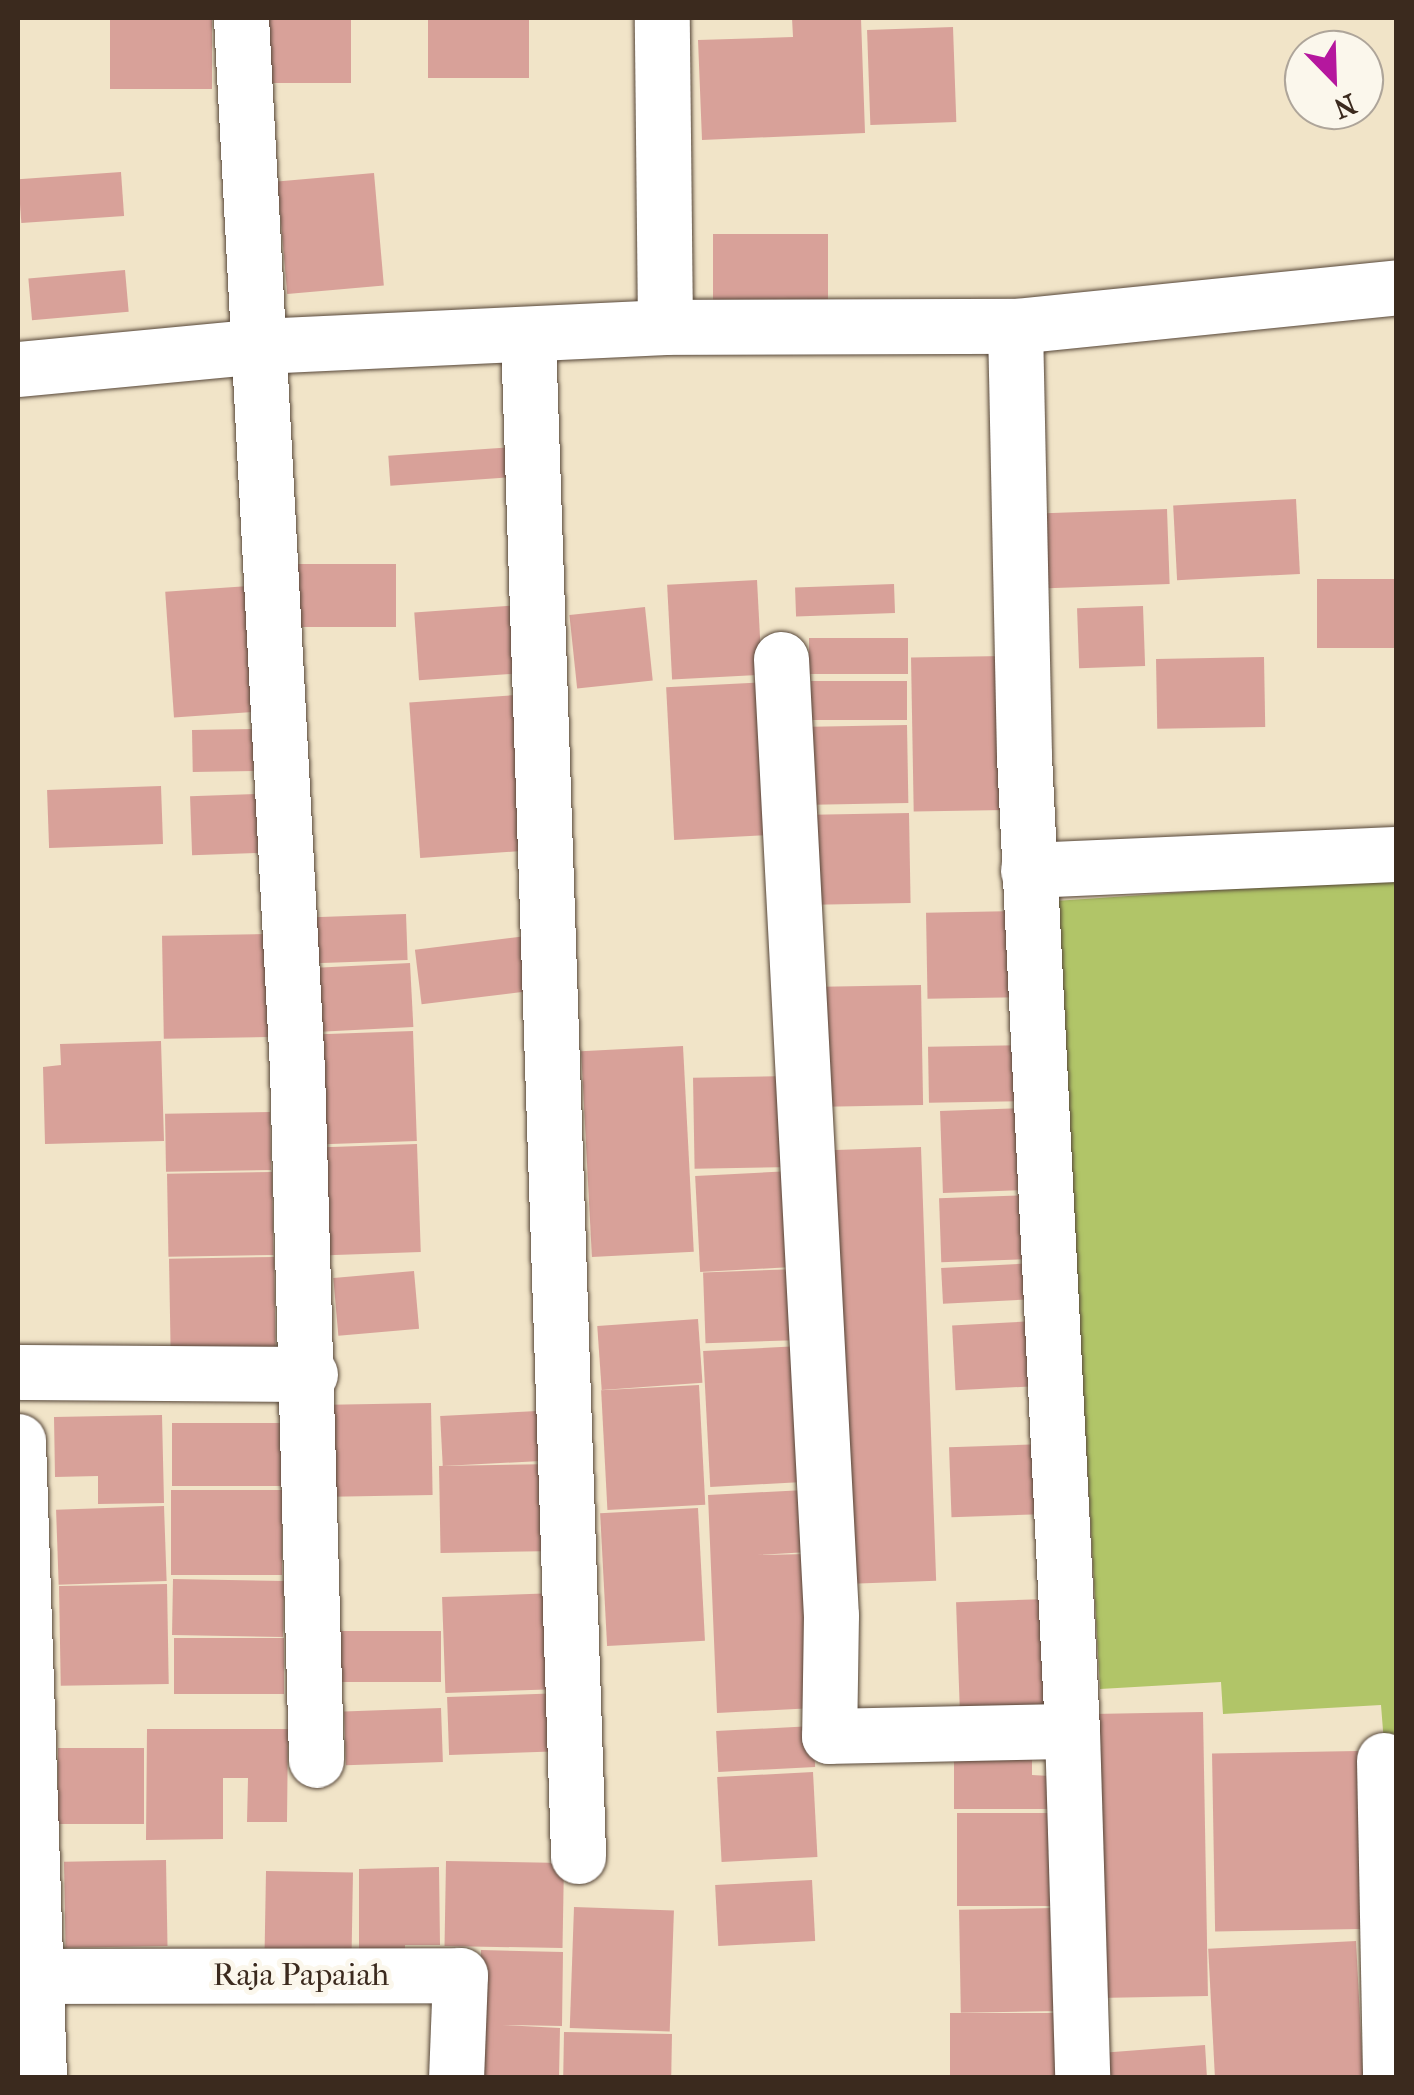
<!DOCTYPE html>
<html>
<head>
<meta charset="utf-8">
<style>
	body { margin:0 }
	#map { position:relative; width:1414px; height:2095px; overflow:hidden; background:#f1e4c8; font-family:"IM FELL French Canon",serif }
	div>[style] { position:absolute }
	.green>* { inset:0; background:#b1c568 }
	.building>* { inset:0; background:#d8a199; transform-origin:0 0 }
	.roads { filter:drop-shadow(0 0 2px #564638) drop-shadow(0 0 2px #564638) }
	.minor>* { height:55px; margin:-27.5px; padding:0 27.5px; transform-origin:27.5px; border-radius:27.5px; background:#fff }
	span { translate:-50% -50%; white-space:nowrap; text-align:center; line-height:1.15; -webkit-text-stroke:10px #fbf7ec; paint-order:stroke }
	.street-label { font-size:32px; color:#3b2a1e }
	.frame { position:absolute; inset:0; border:20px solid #3b2a1e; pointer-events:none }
	.north { position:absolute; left:1284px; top:30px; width:100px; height:100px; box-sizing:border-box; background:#fbf7ec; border:2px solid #aea59a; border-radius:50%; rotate:157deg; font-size:28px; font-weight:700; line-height:40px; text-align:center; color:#3b2a1e }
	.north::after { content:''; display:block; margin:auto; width:35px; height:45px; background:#b5179e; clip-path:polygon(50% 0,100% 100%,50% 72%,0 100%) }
</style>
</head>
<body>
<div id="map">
	<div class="green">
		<i style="clip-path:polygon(1396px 878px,1396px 1742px,1384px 1743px,1381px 1705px,1223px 1714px,1221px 1682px,1100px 1689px,1055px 901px)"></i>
	</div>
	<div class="building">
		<i style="left:110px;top:18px;width:102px;height:71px"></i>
		<i style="left:262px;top:18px;width:89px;height:65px"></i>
		<i style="left:428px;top:18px;width:101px;height:60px"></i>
		<i style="clip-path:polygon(792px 18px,861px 18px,865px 133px,702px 140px,698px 40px,793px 37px)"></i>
		<i style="left:953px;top:27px;width:95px;height:86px;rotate:88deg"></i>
		<i style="left:121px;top:172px;width:44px;height:103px;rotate:86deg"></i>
		<i style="left:374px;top:173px;width:113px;height:97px;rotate:85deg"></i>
		<i style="left:828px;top:234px;width:70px;height:115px;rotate:90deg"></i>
		<i style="left:125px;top:270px;width:42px;height:97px;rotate:85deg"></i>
		<i style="left:514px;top:447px;width:30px;height:126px;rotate:86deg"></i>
		<i style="left:1296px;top:499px;width:75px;height:123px;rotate:87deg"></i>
		<i style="left:1167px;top:509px;width:75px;height:122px;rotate:88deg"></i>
		<i style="left:297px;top:564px;width:99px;height:63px"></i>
		<i style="left:1396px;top:579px;width:69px;height:79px;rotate:90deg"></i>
		<i style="left:757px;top:580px;width:95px;height:90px;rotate:87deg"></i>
		<i style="left:894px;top:584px;width:29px;height:99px;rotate:88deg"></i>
		<i style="left:249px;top:586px;width:126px;height:84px;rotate:86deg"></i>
		<i style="left:522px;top:605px;width:68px;height:108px;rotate:86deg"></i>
		<i style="left:1143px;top:606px;width:60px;height:66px;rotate:88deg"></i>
		<i style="left:645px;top:607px;width:74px;height:76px;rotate:84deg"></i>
		<i style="left:908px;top:638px;width:36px;height:99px;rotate:90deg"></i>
		<i style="left:1003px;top:656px;width:154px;height:92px;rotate:89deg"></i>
		<i style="left:1264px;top:657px;width:70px;height:108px;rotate:89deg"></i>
		<i style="left:907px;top:681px;width:39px;height:96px;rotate:90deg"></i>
		<i style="left:767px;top:682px;width:153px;height:101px;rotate:87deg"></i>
		<i style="left:530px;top:694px;width:156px;height:121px;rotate:86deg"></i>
		<i style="left:907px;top:725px;width:78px;height:95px;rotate:89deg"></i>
		<i style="left:253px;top:729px;width:42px;height:61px;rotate:89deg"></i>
		<i style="left:161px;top:786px;width:58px;height:114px;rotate:88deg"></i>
		<i style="left:257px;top:794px;width:59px;height:67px;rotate:88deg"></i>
		<i style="left:909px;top:813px;width:90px;height:96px;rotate:89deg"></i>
		<i style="left:1025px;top:911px;width:86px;height:99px;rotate:89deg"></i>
		<i style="left:406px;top:914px;width:46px;height:93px;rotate:88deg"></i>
		<i style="left:267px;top:934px;width:103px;height:105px;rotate:89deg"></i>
		<i style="left:535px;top:935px;width:55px;height:121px;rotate:83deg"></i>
		<i style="left:410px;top:963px;width:64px;height:93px;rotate:87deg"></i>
		<i style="left:921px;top:985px;width:120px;height:99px;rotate:89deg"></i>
		<i style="left:413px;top:1031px;width:110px;height:93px;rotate:88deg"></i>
		<i style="clip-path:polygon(161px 1041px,164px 1141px,45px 1144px,43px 1067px,61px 1065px,60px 1044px)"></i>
		<i style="left:1027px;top:1045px;width:56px;height:99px;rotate:89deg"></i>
		<i style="left:683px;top:1046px;width:206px;height:102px;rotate:87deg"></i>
		<i style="left:792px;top:1076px;width:91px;height:99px;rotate:89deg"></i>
		<i style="left:1027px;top:1108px;width:82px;height:87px;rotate:88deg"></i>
		<i style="left:270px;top:1112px;width:58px;height:105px;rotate:89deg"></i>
		<i style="left:417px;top:1144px;width:108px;height:93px;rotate:88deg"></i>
		<i style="left:921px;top:1147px;width:434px;height:99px;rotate:88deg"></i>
		<i style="left:791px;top:1171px;width:96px;height:96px;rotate:87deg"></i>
		<i style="left:272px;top:1172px;width:83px;height:105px;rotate:89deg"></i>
		<i style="left:1031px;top:1195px;width:64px;height:92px;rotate:88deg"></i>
		<i style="left:274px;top:1257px;width:96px;height:105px;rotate:89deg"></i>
		<i style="left:1035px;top:1263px;width:36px;height:94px;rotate:87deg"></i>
		<i style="left:800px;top:1269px;width:71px;height:97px;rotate:88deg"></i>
		<i style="left:414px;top:1271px;width:58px;height:81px;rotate:85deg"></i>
		<i style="left:698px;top:1319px;width:64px;height:101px;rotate:86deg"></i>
		<i style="left:1036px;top:1321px;width:65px;height:84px;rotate:87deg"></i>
		<i style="left:800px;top:1346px;width:136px;height:97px;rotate:87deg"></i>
		<i style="left:699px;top:1385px;width:120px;height:98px;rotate:87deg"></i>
		<i style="left:431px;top:1403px;width:92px;height:101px;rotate:89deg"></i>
		<i style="left:557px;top:1410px;width:50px;height:117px;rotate:87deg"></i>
		<i style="clip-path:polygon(162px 1415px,164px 1503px,98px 1504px,98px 1476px,55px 1477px,54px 1417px)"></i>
		<i style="left:172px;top:1423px;width:111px;height:63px"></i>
		<i style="left:1045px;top:1444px;width:70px;height:96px;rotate:88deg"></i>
		<i style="left:556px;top:1464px;width:87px;height:117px;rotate:89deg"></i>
		<i style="left:282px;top:1490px;width:85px;height:111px;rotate:90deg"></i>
		<i style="clip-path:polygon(805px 1490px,808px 1552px,757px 1555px,808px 1554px,814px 1708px,717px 1713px,708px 1495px)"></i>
		<i style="left:164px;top:1506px;width:75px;height:108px;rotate:88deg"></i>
		<i style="left:698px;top:1508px;width:133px;height:98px;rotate:87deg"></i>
		<i style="left:173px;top:1579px;width:111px;height:56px;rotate:1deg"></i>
		<i style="left:167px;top:1584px;width:100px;height:108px;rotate:89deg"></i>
		<i style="left:558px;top:1593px;width:96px;height:116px;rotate:88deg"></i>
		<i style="left:1046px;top:1599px;width:121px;height:90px;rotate:88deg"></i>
		<i style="left:441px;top:1631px;width:51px;height:106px;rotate:90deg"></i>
		<i style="left:174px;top:1638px;width:110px;height:56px"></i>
		<i style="left:564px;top:1693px;width:58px;height:117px;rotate:88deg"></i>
		<i style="left:441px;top:1708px;width:54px;height:97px;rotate:88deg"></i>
		<i style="left:1203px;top:1712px;width:284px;height:111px;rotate:89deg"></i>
		<i style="left:813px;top:1726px;width:41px;height:97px;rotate:87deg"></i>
		<i style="clip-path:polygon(147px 1729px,288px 1729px,287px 1822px,247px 1822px,248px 1778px,223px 1778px,223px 1839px,146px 1840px)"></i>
		<i style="clip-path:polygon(1032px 1744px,1032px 1775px,1050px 1776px,1050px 1809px,954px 1809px,954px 1745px)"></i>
		<i style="left:58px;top:1748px;width:86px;height:76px"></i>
		<i style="left:1358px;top:1751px;width:178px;height:146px;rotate:89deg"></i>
		<i style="left:813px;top:1772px;width:85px;height:96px;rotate:87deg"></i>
		<i style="left:1054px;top:1813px;width:93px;height:97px;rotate:90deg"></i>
		<i style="left:166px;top:1860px;width:86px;height:102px;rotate:89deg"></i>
		<i style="left:446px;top:1861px;width:118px;height:85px;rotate:1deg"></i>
		<i style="clip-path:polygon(439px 1867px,440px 1945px,405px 1945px,405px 1956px,359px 1956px,359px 1869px)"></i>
		<i style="left:266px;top:1871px;width:87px;height:78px;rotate:1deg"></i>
		<i style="left:812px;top:1880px;width:61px;height:97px;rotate:87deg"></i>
		<i style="left:574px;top:1907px;width:100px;height:121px;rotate:2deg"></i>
		<i style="left:1055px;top:1908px;width:103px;height:96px;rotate:89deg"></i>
		<i style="left:1356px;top:1941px;width:137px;height:148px;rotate:87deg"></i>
		<i style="clip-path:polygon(481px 1950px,563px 1952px,562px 2026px,502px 2025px,560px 2028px,559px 2078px,481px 2078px)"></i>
		<i style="left:1058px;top:2013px;width:65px;height:108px;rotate:90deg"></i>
		<i style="left:564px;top:2032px;width:108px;height:46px;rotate:1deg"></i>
		<i style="clip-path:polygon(1205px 2045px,1207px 2078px,1102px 2078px,1100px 2053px)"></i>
	</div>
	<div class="roads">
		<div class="minor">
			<i style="left:241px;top:18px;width:1052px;rotate:86.95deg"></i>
			<i style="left:297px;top:1069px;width:691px;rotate:88.42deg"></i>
			<i style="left:1015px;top:326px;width:430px;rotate:88.8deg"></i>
			<i style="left:1024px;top:756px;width:976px;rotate:87.18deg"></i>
			<i style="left:1072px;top:1731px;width:347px;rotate:88.3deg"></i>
			<i style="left:665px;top:327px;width:350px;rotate:-0.2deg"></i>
			<i style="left:1015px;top:326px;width:383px;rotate:-5.8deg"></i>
			<i style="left:528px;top:337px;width:1520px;rotate:88.11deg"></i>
			<i style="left:18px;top:369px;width:244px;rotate:-5.4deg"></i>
			<i style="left:261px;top:346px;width:404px;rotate:-2.7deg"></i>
			<i style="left:665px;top:327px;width:309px;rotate:-90.6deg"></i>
			<i style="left:781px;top:659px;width:957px;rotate:87.01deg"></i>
			<i style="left:831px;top:1615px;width:121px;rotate:90.9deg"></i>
			<i style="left:829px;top:1736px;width:243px;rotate:-1.2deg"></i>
			<i style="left:1028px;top:870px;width:368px;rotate:-2.5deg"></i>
			<i style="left:18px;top:1372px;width:292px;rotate:0.4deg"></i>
			<i style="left:18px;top:1441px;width:637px;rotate:88.11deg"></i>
			<i style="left:1384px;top:1760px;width:318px;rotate:88.9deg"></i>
			<i style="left:39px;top:1976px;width:421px;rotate:-0.1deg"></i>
			<i style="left:460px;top:1975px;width:103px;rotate:92.2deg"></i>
		</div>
	</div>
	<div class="street-label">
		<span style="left:301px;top:1975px">Raja Papaiah</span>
	</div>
	<div class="frame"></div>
	<div class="north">N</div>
</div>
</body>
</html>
